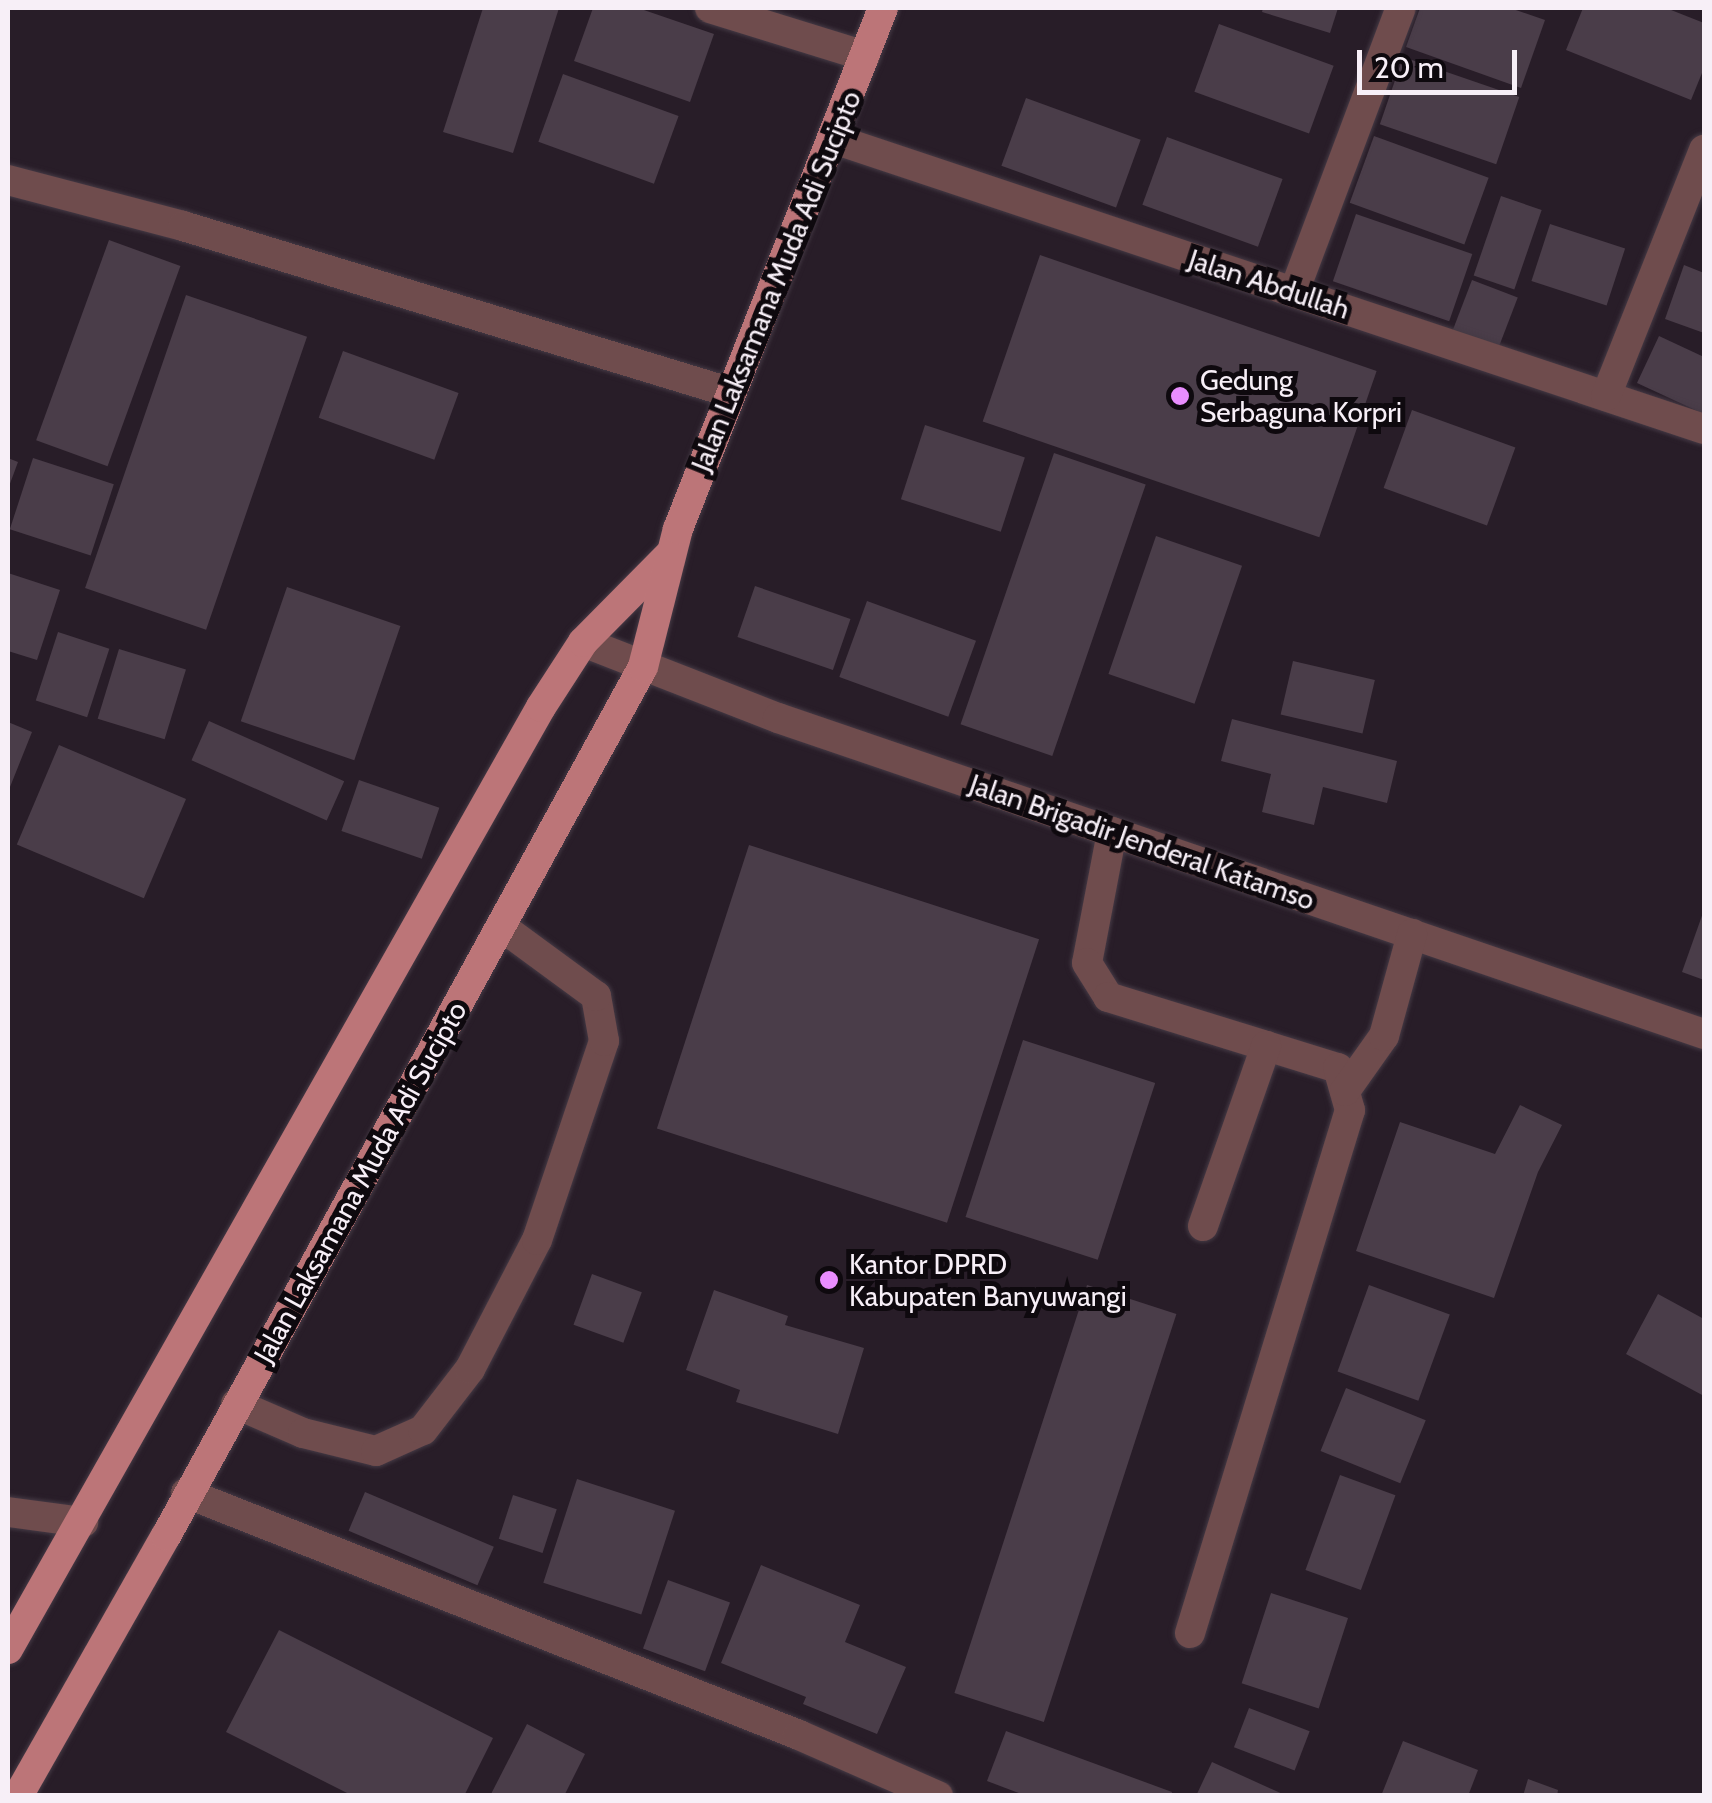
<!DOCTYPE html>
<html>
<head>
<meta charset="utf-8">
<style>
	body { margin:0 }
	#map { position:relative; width:1712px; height:1803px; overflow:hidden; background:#281d28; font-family:Cabin,sans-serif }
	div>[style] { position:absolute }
	.building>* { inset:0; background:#4a3d49; transform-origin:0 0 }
	.roads { filter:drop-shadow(0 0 2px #453a45) drop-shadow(0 0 2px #453a45) }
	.minor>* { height:30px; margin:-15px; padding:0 15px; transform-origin:15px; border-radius:15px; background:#6f4c4d }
	.major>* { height:30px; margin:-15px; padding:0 15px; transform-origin:15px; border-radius:15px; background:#bc7578 }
	.dots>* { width:28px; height:28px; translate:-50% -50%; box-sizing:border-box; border:5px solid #0e090e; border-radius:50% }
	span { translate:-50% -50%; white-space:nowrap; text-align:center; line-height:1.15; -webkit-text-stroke:10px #0e090e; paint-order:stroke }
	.street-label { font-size:28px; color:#f7eff7 }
	.poi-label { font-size:28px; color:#f7eff7 }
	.left { translate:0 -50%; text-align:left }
	.frame { position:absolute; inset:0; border:10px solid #f7eff7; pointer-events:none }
	.scale { position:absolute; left:1357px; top:50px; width:160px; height:45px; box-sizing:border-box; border:5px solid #f7eff7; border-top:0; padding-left:12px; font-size:30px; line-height:35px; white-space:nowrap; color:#f7eff7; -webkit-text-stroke:8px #0e090e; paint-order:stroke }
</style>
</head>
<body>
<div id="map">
	<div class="building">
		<i style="clip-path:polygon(483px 8px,559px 8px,513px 153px,443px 132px)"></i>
		<i style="clip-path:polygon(593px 8px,638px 8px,714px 34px,690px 102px,574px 61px)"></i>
		<i style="clip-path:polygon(1263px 8px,1338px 8px,1330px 33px,1262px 12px)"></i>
		<i style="clip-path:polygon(1420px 8px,1510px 8px,1545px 20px,1521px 88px,1406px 47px)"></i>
		<i style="clip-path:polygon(1583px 8px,1666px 8px,1704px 23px,1704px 68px,1691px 100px,1566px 50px)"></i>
		<i style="left:1219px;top:24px;width:122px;height:72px;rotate:20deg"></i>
		<i style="left:1403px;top:57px;width:123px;height:71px;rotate:19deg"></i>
		<i style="left:563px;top:74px;width:123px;height:72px;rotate:20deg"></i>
		<i style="left:1026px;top:98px;width:122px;height:72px;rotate:20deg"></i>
		<i style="left:1374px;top:136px;width:122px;height:71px;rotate:20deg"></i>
		<i style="left:1167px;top:137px;width:123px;height:72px;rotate:20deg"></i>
		<i style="left:1501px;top:196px;width:43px;height:84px;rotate:19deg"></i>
		<i style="left:1356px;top:214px;width:123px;height:71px;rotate:19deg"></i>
		<i style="left:1550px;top:224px;width:79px;height:60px;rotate:18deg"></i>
		<i style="left:109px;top:240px;width:76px;height:213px;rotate:20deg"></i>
		<i style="left:1040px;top:255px;width:356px;height:176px;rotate:19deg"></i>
		<i style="clip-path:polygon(1684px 265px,1704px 273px,1704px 333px,1665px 319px)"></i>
		<i style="left:1472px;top:280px;width:49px;height:58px;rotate:21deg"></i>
		<i style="left:186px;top:295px;width:128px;height:310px;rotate:19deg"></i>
		<i style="clip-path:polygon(1659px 336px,1704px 357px,1704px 414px,1637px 383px)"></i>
		<i style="left:343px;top:351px;width:123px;height:71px;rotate:20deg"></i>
		<i style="left:1412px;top:410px;width:110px;height:83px;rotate:20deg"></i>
		<i style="left:925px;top:425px;width:105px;height:78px;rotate:18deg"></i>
		<i style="left:1054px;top:453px;width:97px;height:287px;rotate:19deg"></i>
		<i style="clip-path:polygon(8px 458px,18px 462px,8px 489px)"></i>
		<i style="left:33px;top:458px;width:85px;height:75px;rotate:18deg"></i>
		<i style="left:1156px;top:536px;width:91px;height:146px;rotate:19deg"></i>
		<i style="clip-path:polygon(8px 573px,60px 590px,37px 660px,8px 651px)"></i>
		<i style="left:755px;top:586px;width:101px;height:54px;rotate:19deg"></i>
		<i style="left:287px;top:587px;width:120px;height:142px;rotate:19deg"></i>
		<i style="left:867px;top:601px;width:116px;height:81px;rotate:20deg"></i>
		<i style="left:58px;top:632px;width:54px;height:72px;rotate:18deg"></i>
		<i style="left:119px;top:649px;width:70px;height:73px;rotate:17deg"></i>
		<i style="left:1293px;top:661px;width:84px;height:55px;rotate:13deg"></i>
		<i style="clip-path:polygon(1232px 719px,1397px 761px,1387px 803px,1323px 787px,1314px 825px,1262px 812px,1271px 774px,1221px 761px)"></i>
		<i style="left:209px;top:721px;width:148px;height:43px;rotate:24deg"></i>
		<i style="clip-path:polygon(8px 722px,32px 732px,8px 792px)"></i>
		<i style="left:59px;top:745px;width:138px;height:108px;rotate:23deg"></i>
		<i style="left:359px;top:780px;width:85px;height:54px;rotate:19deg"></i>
		<i style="left:749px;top:845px;width:305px;height:298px;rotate:18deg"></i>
		<i style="clip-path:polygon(1704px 910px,1704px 980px,1682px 972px)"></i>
		<i style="left:1023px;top:1040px;width:139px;height:186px;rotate:18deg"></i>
		<i style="clip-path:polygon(1520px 1105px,1562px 1125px,1538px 1172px,1494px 1298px,1356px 1251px,1400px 1122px,1495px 1154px)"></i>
		<i style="left:592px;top:1274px;width:53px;height:54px;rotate:20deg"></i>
		<i style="left:1087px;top:1285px;width:94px;height:429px;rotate:18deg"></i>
		<i style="left:1369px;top:1285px;width:86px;height:92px;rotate:20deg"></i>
		<i style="clip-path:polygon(714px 1290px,788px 1316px,785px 1325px,864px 1348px,838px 1434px,736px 1402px,740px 1390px,686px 1370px)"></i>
		<i style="clip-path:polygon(1658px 1294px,1704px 1319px,1704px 1396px,1626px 1354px)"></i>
		<i style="left:1346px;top:1388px;width:86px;height:68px;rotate:22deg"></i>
		<i style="left:1340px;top:1475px;width:59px;height:101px;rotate:20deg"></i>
		<i style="left:577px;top:1479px;width:103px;height:109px;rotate:18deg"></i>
		<i style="left:365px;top:1492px;width:140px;height:42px;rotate:23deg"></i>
		<i style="left:513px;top:1495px;width:46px;height:46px;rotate:18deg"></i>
		<i style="clip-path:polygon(761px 1565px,860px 1605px,845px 1642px,906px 1667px,877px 1734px,803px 1704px,806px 1697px,721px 1663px)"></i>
		<i style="left:668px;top:1580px;width:66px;height:73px;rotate:20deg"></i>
		<i style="left:1271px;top:1593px;width:81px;height:95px;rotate:18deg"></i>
		<i style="clip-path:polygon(279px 1630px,493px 1738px,464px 1796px,353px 1796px,226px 1732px)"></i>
		<i style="left:1249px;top:1708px;width:65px;height:42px;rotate:21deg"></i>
		<i style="clip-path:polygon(527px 1724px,585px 1754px,564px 1796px,490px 1796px)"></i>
		<i style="clip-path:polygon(1006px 1731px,1172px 1792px,1171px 1796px,1027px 1796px,987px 1781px)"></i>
		<i style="clip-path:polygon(1403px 1741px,1478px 1770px,1468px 1796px,1381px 1796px)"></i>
		<i style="clip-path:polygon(1212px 1762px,1287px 1796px,1196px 1796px)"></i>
		<i style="clip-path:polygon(1528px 1779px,1558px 1790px,1557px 1796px,1523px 1796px)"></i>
	</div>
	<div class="roads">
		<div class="minor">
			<i style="left:710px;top:8px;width:162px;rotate:17.2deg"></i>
			<i style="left:834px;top:139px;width:917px;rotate:18.43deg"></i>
			<i style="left:8px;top:180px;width:181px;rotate:14.7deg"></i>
			<i style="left:183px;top:226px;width:571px;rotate:16.91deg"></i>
			<i style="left:1294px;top:292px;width:303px;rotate:-69.4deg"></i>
			<i style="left:1606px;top:396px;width:265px;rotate:-68.3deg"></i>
			<i style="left:583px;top:642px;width:209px;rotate:21.3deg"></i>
			<i style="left:778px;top:718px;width:978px;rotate:18.84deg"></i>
			<i style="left:1112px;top:832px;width:133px;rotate:100.8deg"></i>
			<i style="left:1087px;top:963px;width:40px;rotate:58deg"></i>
			<i style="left:1108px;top:997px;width:241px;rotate:17.2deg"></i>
			<i style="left:1338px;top:1068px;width:44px;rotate:74.1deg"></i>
			<i style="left:1350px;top:1110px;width:547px;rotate:107.01deg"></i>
			<i style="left:1345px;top:1091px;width:67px;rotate:-54.7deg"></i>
			<i style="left:1384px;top:1036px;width:106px;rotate:-74.6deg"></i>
			<i style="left:1203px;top:1226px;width:191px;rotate:-70.7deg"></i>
			<i style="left:236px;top:1404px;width:73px;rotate:23.4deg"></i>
			<i style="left:303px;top:1433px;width:75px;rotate:13.9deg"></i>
			<i style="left:376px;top:1451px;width:51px;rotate:-24.1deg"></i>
			<i style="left:423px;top:1430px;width:77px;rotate:-52.4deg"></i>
			<i style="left:470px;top:1369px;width:145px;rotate:-62.6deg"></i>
			<i style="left:537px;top:1240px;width:210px;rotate:-71.4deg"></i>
			<i style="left:604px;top:1041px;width:46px;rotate:-100.1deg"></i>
			<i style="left:596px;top:996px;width:117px;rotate:-143.7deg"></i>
			<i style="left:186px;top:1493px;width:659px;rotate:21.54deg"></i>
			<i style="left:799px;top:1735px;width:152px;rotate:23.7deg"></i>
			<i style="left:8px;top:1512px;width:76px;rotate:7.6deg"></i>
		</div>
		<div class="major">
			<i style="left:8px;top:1649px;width:1082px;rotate:-60.5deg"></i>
			<i style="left:541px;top:707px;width:77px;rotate:-57.1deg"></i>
			<i style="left:583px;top:642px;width:122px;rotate:-45.3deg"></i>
			<i style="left:18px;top:1796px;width:299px;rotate:-60.4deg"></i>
			<i style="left:166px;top:1536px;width:991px;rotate:-61.24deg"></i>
			<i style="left:643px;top:667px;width:142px;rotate:-75.8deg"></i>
			<i style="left:678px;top:529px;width:560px;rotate:-68.52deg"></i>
		</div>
	</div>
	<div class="dots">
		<i style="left:1180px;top:396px;background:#e98dfe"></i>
		<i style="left:829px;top:1280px;background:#e98dfe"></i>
	</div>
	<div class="street-label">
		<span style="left:776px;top:281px;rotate:-68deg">Jalan Laksamana Muda Adi Sucipto</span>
		<span style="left:1269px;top:284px;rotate:18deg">Jalan Abdullah</span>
		<span style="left:1142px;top:842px;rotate:19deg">Jalan Brigadir Jenderal Katamso</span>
		<span style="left:360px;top:1182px;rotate:-61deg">Jalan Laksamana Muda Adi Sucipto</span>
	</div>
	<div class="poi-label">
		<span class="left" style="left:1200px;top:396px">Gedung<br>Serbaguna Korpri</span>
		<span class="left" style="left:849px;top:1280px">Kantor DPRD<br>Kabupaten Banyuwangi</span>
	</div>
	<div class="frame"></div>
	<div class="scale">20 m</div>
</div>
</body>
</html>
